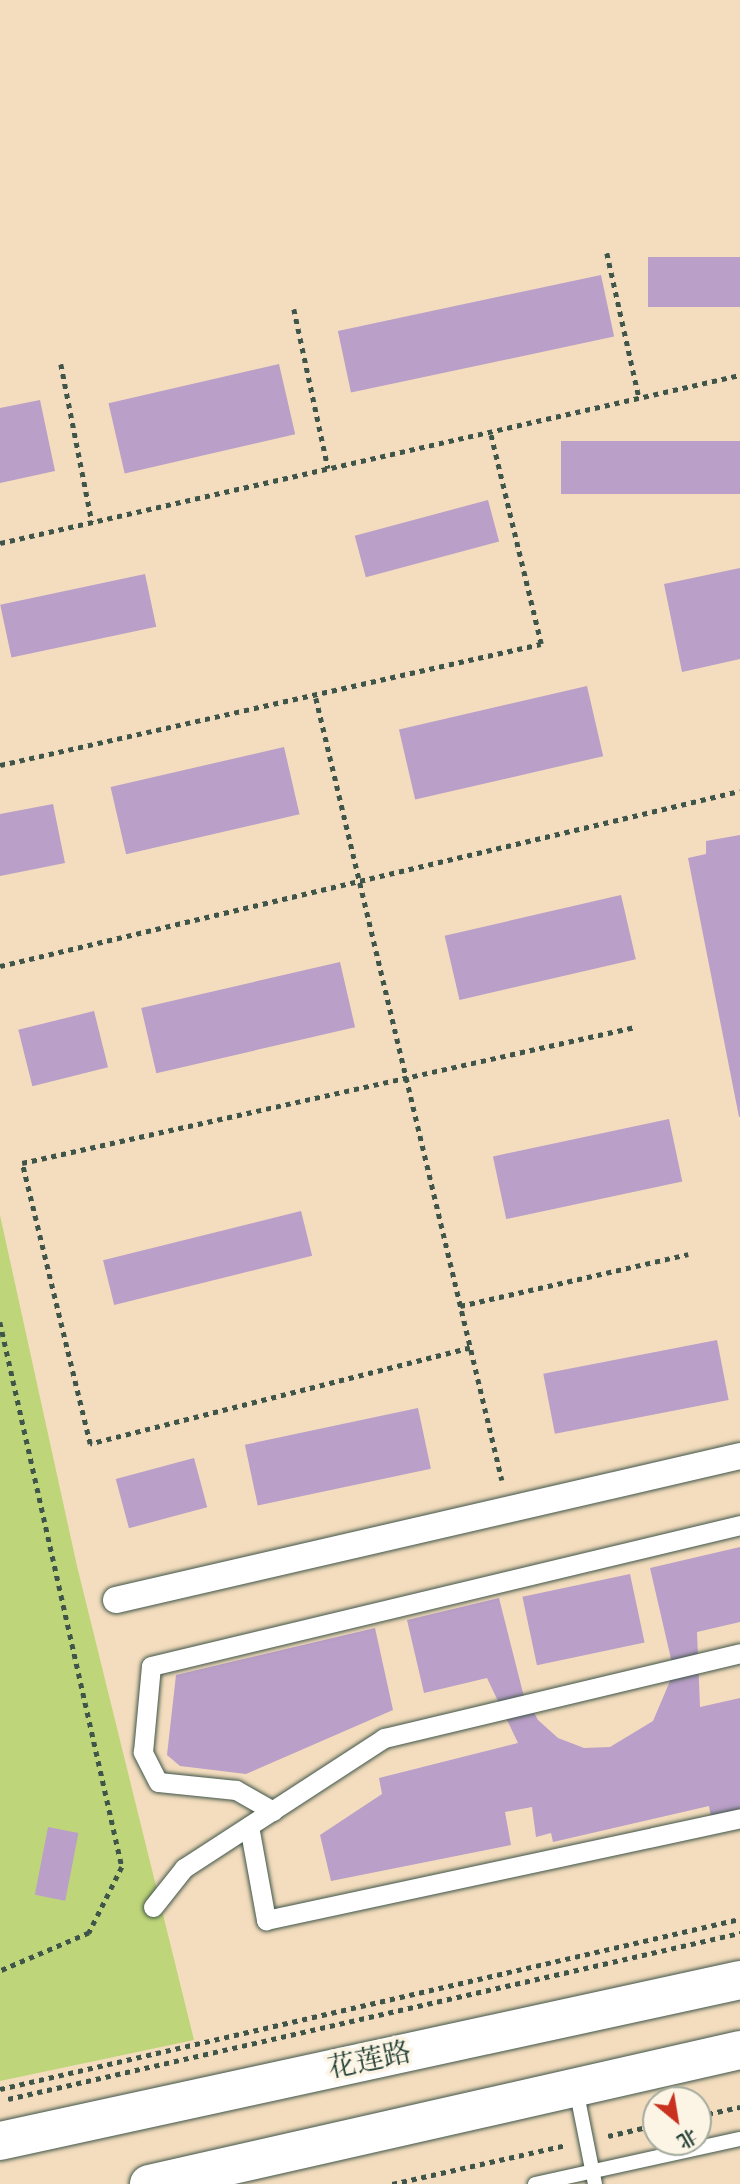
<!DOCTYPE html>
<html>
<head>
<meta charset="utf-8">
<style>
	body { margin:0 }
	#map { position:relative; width:740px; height:2184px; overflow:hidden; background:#f4ddbe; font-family:"IM FELL English","Noto Serif SC",serif }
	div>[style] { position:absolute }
	.green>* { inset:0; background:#bfd579 }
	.building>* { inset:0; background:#ba9fc8; transform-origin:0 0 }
	.path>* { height:4.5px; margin-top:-2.25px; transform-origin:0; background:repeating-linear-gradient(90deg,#3f5549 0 5px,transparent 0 10px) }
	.roads { filter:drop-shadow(0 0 2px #3f5549) drop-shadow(0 0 2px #3f5549) }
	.service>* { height:14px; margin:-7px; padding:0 7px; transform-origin:7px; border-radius:7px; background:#fff }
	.pedestrian>* { height:19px; margin:-9.5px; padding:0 9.5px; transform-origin:9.5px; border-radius:9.5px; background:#fff }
	.minor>* { height:26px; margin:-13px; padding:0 13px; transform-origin:13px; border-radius:13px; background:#fff }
	.secondary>* { height:38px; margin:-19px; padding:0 19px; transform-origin:19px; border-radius:19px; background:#fff }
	span { translate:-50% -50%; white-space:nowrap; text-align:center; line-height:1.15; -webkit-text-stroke:7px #fcf5e5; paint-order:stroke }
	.street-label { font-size:28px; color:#1f3d34 }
	.north { position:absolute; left:642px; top:2086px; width:70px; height:70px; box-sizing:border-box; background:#fcf5e5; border:2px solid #a4ab9e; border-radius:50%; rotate:150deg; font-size:19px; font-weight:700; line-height:28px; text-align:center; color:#1f3d34 }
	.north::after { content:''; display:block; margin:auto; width:24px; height:32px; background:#c8321e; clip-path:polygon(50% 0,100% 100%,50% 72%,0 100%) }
</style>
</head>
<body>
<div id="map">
	<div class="green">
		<i style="clip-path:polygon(0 1215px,77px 1566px,194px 2040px,0 2081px)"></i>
	</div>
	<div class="building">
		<i style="left:740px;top:257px;width:50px;height:92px;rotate:90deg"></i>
		<i style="left:601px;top:275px;width:63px;height:269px;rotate:78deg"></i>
		<i style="left:279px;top:364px;width:72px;height:175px;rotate:77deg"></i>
		<i style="clip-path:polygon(40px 400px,55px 471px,0 483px,0 408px)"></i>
		<i style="left:740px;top:441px;width:53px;height:179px;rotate:90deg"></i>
		<i style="left:488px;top:500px;width:43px;height:138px;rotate:75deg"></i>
		<i style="clip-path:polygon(740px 568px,740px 659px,682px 672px,664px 584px)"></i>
		<i style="left:145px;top:574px;width:54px;height:148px;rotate:78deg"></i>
		<i style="left:587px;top:686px;width:72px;height:193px;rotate:77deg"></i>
		<i style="left:284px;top:747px;width:69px;height:178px;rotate:77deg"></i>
		<i style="clip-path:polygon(53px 804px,65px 863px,0 876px,0 814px)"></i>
		<i style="clip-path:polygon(740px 835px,740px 1117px,739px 1117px,688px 858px,706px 854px,706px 841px)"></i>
		<i style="left:621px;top:895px;width:66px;height:181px;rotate:77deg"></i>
		<i style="left:340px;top:962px;width:67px;height:204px;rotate:77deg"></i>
		<i style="left:94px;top:1011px;width:58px;height:78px;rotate:76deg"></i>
		<i style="left:669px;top:1119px;width:64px;height:180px;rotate:78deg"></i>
		<i style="left:301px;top:1211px;width:46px;height:204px;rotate:76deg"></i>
		<i style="left:717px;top:1340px;width:61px;height:177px;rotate:79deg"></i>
		<i style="left:418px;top:1408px;width:62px;height:177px;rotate:78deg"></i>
		<i style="left:194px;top:1458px;width:51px;height:81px;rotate:75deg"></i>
		<i style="clip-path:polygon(740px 1547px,740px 1622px,697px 1632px,700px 1707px,740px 1698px,740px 1811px,711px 1817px,709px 1806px,553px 1842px,551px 1833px,536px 1837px,532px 1807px,505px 1812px,511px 1845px,331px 1881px,320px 1835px,382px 1794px,379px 1778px,518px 1743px,487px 1678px,424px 1693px,407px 1620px,499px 1598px,523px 1693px,538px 1720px,558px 1738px,584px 1748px,610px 1747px,653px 1721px,670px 1681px,671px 1659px,650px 1568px)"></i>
		<i style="left:630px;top:1574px;width:70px;height:110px;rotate:78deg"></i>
		<i style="clip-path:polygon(375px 1628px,393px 1710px,246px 1774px,180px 1766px,167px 1755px,176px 1675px)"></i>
		<i style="left:48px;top:1827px;width:31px;height:69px;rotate:11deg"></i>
	</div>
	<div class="path">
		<i style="left:607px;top:253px;width:148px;rotate:77.5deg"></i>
		<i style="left:294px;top:309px;width:163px;rotate:77.9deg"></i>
		<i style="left:61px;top:364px;width:161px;rotate:78.9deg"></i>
		<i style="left:0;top:543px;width:759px;rotate:-12.79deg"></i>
		<i style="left:316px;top:698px;width:804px;rotate:76.62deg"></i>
		<i style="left:0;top:765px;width:554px;rotate:-12.61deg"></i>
		<i style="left:541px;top:644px;width:218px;rotate:-103.5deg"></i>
		<i style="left:0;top:966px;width:760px;rotate:-13.31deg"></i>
		<i style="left:460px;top:1306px;width:234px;rotate:-12.8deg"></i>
		<i style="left:0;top:1322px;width:558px;rotate:77.38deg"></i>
		<i style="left:122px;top:1867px;width:74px;rotate:116.6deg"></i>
		<i style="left:89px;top:1933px;width:97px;rotate:156.9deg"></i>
		<i style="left:470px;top:1348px;width:392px;rotate:165.8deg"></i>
		<i style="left:90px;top:1444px;width:289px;rotate:-103.6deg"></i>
		<i style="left:22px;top:1163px;width:628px;rotate:-12.51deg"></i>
		<i style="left:0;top:2089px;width:759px;rotate:-12.94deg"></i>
		<i style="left:8px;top:2099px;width:751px;rotate:-12.78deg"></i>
		<i style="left:698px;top:2116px;width:43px;rotate:-12.1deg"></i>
		<i style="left:608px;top:2136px;width:49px;rotate:-12.9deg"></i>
		<i style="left:392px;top:2184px;width:178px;rotate:-12.6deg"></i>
	</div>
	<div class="roads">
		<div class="service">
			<i style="left:576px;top:2089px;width:97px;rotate:78.7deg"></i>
			<i style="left:535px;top:2184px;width:210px;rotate:-12.4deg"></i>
		</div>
		<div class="pedestrian">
			<i style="left:273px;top:1811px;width:43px;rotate:-150.4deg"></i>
			<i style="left:236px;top:1790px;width:78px;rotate:-174.1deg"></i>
			<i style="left:158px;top:1782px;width:34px;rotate:-117deg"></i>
			<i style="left:143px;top:1752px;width:86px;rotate:-84.7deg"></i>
			<i style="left:151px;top:1666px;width:606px;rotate:-13.46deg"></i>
			<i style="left:249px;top:1826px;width:96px;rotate:79.7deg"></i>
			<i style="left:266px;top:1920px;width:485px;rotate:-12.1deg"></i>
			<i style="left:153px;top:1907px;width:50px;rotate:-51.5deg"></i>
			<i style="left:184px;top:1868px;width:239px;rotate:-33deg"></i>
			<i style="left:384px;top:1738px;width:366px;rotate:-13.4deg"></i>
		</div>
		<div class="minor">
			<i style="left:116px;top:1600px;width:640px;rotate:-12.99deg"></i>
		</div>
		<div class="secondary">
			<i style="left:0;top:2141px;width:757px;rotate:-12.27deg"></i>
			<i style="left:149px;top:2184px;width:606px;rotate:-12.77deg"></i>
		</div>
	</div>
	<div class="street-label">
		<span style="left:370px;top:2062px;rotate:-12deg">花莲路</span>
	</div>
	<div class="north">北</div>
</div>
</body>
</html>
